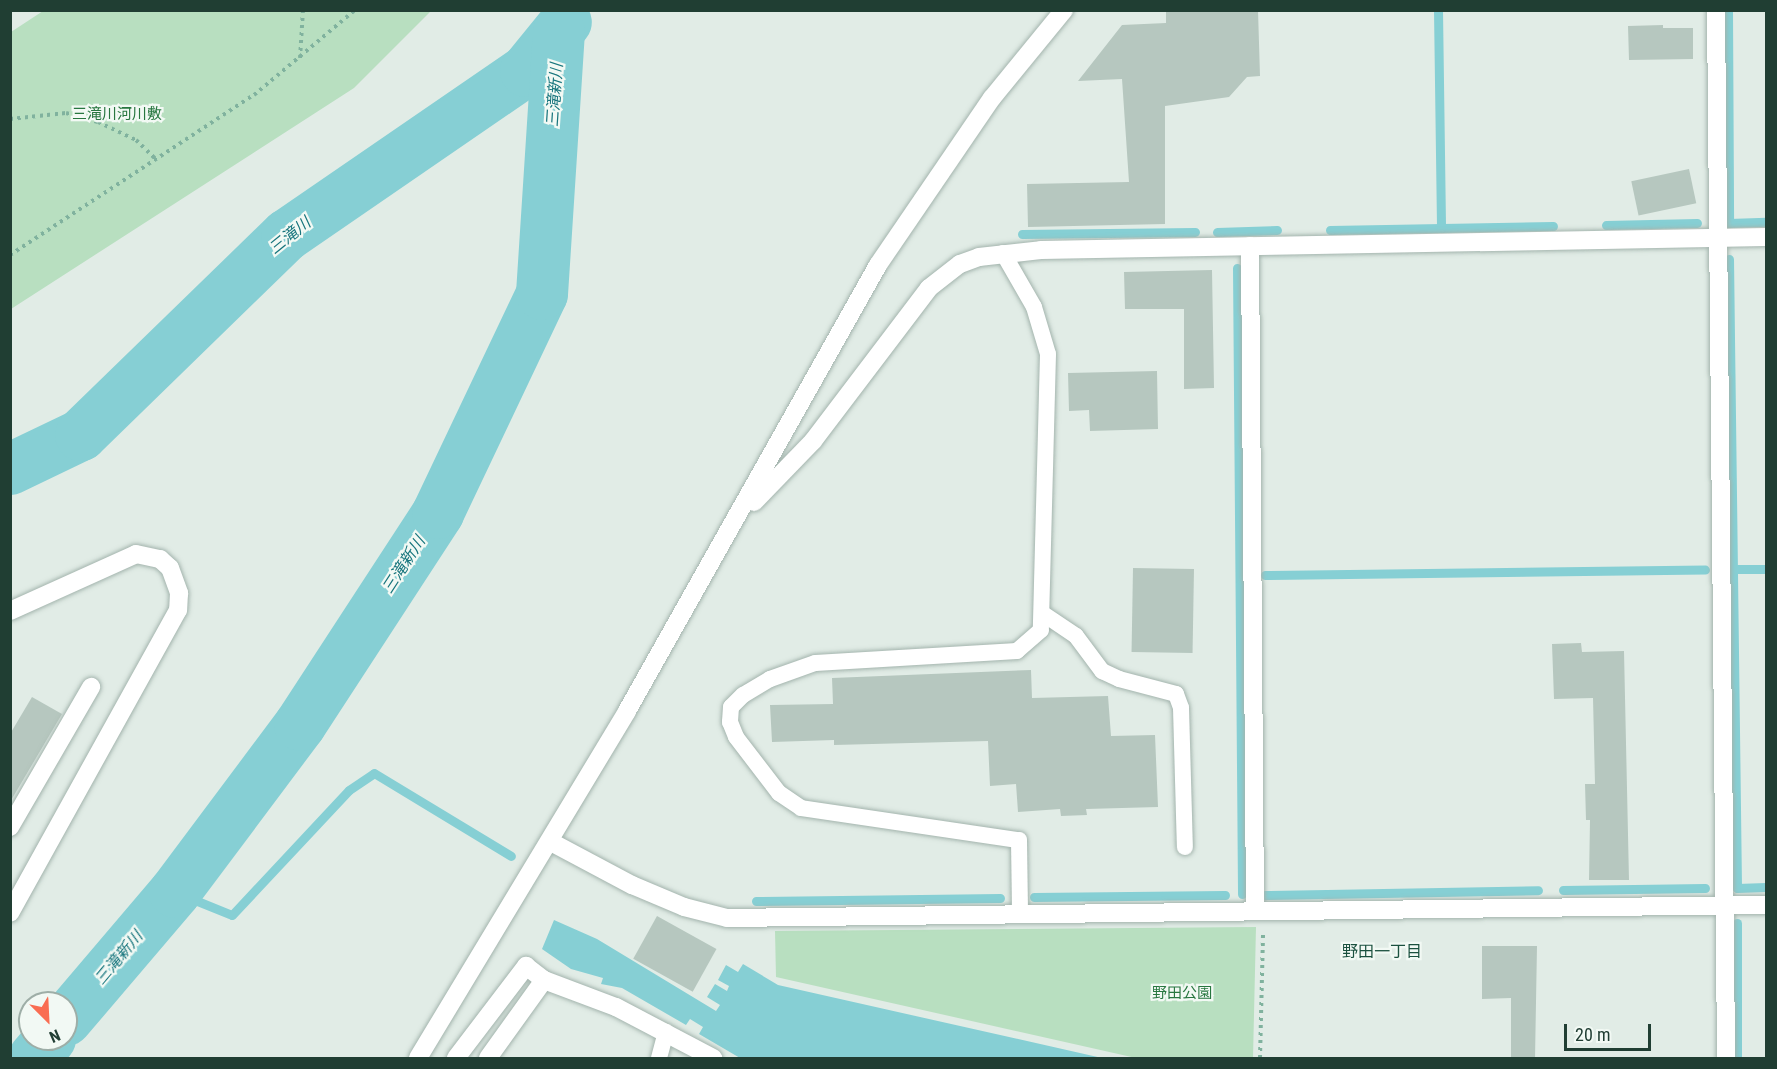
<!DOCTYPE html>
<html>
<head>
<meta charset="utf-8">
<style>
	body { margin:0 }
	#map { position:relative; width:1777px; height:1069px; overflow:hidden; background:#e1ece6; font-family:"Roboto Condensed","Noto Sans JP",sans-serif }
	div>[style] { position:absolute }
	.green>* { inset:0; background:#b8dfc0 }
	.water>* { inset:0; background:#86cfd4 }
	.stream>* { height:9px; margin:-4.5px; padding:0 4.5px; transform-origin:4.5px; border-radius:4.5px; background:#86cfd4 }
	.river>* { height:52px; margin:-26px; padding:0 26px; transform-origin:26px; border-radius:26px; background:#86cfd4 }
	.building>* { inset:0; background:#b6c7bf; transform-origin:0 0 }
	.path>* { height:4px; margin-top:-2px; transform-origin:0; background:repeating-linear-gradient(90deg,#80b29e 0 3px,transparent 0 7.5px) }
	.roads { filter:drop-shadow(0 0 2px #a3b4ad) drop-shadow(0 0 2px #a3b4ad) }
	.lane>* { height:16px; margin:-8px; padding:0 8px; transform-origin:8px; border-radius:8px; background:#fff }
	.street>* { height:18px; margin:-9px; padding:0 9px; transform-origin:9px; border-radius:9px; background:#fff }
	span { translate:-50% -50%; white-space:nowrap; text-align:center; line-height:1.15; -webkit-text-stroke:4.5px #f2f9f4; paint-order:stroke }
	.park-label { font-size:15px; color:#287740 }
	.water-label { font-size:16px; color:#17757d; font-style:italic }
	.neighbourhood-label { font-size:16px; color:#1b513f }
	.frame { position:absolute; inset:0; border:12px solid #203e33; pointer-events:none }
	.north { position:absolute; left:18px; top:991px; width:60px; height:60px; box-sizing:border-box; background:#f2f9f4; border:2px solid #9eaea7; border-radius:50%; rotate:156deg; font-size:16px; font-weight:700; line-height:24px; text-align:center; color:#203e33 }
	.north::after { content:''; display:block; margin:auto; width:21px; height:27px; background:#f96d52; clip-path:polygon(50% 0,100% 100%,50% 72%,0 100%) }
	.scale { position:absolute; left:1564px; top:1024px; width:87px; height:27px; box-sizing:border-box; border:3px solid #203e33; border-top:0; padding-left:8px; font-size:18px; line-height:21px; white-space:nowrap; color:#203e33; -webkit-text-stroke:4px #f2f9f4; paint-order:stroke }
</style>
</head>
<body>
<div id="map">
	<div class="green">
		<i style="clip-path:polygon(43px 11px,43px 10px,431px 11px,354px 88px,11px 309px,11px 32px)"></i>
		<i style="clip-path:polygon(1256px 927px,1253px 1058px,1136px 1058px,776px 977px,775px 931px)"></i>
	</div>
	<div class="water">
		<i style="clip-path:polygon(554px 920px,597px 939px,716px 1011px,720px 1005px,707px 997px,715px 984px,727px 991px,729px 986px,718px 980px,726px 965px,738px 972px,743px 964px,778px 985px,1102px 1058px,740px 1058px,699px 1034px,703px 1027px,690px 1019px,686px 1025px,622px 988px,601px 984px,603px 978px,571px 969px,542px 949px)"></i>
	</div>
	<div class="stream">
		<i style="left:1438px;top:10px;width:217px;rotate:89.2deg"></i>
		<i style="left:1728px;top:10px;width:213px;rotate:89.7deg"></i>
		<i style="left:1729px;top:223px;width:37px;rotate:-2deg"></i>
		<i style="left:1606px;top:225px;width:91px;rotate:-1.3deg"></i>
		<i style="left:1330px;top:230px;width:223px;rotate:-1deg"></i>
		<i style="left:1217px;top:232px;width:60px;rotate:-1.9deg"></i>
		<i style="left:1022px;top:234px;width:173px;rotate:-0.7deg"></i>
		<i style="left:1729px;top:259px;width:629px;rotate:89.27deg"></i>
		<i style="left:1737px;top:888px;width:29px;rotate:-2deg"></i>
		<i style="left:1237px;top:268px;width:626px;rotate:89.54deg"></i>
		<i style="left:1733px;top:569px;width:33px"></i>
		<i style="left:1265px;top:575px;width:440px;rotate:-0.7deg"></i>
		<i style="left:1563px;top:890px;width:142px;rotate:-0.8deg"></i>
		<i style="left:175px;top:892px;width:61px;rotate:22deg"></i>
		<i style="left:232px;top:915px;width:171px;rotate:-46.9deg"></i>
		<i style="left:349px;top:790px;width:30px;rotate:-34deg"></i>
		<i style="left:374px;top:773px;width:160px;rotate:31.2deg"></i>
		<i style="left:1265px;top:895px;width:273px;rotate:-1deg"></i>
		<i style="left:1034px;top:897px;width:191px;rotate:-0.6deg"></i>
		<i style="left:756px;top:901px;width:244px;rotate:-0.7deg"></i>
		<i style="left:1737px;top:923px;width:135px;rotate:90deg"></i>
	</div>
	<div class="river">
		<i style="left:10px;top:469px;width:79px;rotate:-25.6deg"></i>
		<i style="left:81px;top:435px;width:287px;rotate:-44.2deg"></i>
		<i style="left:287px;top:235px;width:290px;rotate:-34.5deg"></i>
		<i style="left:526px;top:71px;width:63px;rotate:-50.8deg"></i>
		<i style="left:66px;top:1020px;width:168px;rotate:-49.6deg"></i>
		<i style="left:175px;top:892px;width:209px;rotate:-53.2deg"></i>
		<i style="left:300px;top:725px;width:253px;rotate:-56.9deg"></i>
		<i style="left:438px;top:513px;width:242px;rotate:-64.6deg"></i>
		<i style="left:542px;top:294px;width:263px;rotate:-86.3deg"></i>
		<i style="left:34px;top:1058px;width:25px;rotate:-50deg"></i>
	</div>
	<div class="building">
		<i style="clip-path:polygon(1166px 10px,1258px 10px,1260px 76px,1247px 77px,1229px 97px,1165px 106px,1165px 224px,1028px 227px,1027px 184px,1129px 182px,1122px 79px,1078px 81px,1122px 25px,1166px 23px)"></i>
		<i style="clip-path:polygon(1663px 25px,1663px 28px,1693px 28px,1693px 59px,1629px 60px,1628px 26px)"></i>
		<i style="left:1689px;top:169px;width:35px;height:59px;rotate:78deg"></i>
		<i style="clip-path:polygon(1212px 270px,1214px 388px,1184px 389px,1184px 309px,1125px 309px,1124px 272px)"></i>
		<i style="clip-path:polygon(1157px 371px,1158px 429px,1090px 431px,1089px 410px,1069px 411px,1068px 373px)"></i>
		<i style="left:1194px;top:569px;width:84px;height:61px;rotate:91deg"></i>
		<i style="clip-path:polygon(1581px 643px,1582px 652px,1624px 651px,1629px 880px,1589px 880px,1590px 820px,1586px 820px,1585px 784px,1595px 784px,1593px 698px,1554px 699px,1552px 644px)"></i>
		<i style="clip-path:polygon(1031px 670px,1032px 698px,1108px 696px,1111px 736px,1155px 735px,1158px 807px,1086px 809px,1087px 815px,1061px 816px,1060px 809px,1018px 812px,1016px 784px,990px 786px,988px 741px,834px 745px,834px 740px,772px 742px,770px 705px,833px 704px,832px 678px)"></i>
		<i style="clip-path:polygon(32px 697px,62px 714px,10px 802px,10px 734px)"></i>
		<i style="left:657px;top:916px;width:68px;height:49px;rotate:29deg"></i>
		<i style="clip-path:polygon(1482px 946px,1537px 946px,1535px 1059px,1511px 1059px,1511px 998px,1482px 999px)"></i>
	</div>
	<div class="path">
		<i style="left:300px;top:58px;width:48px;rotate:-86.4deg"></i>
		<i style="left:10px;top:119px;width:56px;rotate:-6.1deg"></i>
		<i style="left:66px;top:113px;width:33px;rotate:16deg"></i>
		<i style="left:98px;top:122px;width:42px;rotate:25.3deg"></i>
		<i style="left:136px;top:140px;width:28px;rotate:44deg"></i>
		<i style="left:10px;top:255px;width:292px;rotate:-33.3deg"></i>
		<i style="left:254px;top:95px;width:132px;rotate:-40.1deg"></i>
		<i style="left:1260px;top:1058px;width:125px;rotate:-88.6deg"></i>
	</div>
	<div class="roads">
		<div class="lane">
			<i style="left:1003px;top:253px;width:62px;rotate:60.1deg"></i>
			<i style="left:1034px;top:307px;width:49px;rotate:73.4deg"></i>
			<i style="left:1048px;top:354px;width:276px;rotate:91.5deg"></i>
			<i style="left:1041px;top:630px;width:32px;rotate:139deg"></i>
			<i style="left:1017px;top:651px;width:202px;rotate:176.6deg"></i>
			<i style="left:815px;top:663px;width:48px;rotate:160.4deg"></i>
			<i style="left:770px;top:679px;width:31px;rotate:149deg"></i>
			<i style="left:743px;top:695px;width:17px;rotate:135deg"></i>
			<i style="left:731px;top:707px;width:15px;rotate:94deg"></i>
			<i style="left:730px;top:722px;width:16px;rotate:68deg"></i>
			<i style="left:736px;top:737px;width:71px;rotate:52.5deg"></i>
			<i style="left:779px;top:793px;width:27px;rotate:34deg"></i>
			<i style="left:801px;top:808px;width:220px;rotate:8.4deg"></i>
			<i style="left:1019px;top:840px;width:74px;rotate:89.2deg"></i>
			<i style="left:1042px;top:613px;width:41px;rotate:34.1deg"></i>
			<i style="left:1076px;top:636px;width:44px;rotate:53.4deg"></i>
			<i style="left:1102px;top:671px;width:19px;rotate:25deg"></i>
			<i style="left:1119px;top:679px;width:59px;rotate:14.7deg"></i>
			<i style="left:1176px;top:694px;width:15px;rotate:70deg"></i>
			<i style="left:1181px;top:708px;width:139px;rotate:88.4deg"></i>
			<i style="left:659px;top:1058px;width:27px;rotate:-75deg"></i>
		</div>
		<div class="street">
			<i style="left:1716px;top:10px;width:1048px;rotate:89.45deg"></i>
			<i style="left:1250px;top:246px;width:664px;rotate:89.57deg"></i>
			<i style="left:754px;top:502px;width:85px;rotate:-46deg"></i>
			<i style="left:813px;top:441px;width:192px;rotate:-52.8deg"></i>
			<i style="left:929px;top:288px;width:39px;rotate:-38deg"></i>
			<i style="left:960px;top:264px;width:20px;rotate:-20deg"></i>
			<i style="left:979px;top:257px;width:62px;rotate:-6.4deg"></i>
			<i style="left:1041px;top:250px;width:725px;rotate:-1.03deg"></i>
			<i style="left:10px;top:611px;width:138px;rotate:-24.3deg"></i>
			<i style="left:136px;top:554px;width:25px;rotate:12deg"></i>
			<i style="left:160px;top:559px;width:13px;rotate:42deg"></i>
			<i style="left:170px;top:568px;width:27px;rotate:70deg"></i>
			<i style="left:179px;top:593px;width:17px;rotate:93deg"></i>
			<i style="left:178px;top:610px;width:346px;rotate:119deg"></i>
			<i style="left:10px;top:827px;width:162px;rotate:-59.9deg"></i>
			<i style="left:551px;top:842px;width:92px;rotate:28deg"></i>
			<i style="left:632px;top:885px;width:56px;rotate:22.9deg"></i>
			<i style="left:684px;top:907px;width:44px;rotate:14.3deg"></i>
			<i style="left:727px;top:918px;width:1039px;rotate:-0.72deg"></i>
			<i style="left:418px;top:1058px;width:405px;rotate:-58.9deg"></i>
			<i style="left:627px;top:711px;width:512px;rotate:-60.63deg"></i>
			<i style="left:878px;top:265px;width:202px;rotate:-55.7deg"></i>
			<i style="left:992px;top:98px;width:114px;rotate:-50.7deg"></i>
			<i style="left:456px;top:1058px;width:116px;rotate:-52.7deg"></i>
			<i style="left:526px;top:966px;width:23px;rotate:38deg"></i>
			<i style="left:544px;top:980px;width:77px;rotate:20.6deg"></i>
			<i style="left:616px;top:1007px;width:110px;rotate:27.7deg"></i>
			<i style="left:488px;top:1058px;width:96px;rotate:-54.3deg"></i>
		</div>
	</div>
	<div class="park-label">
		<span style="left:117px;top:115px">三滝川河川敷</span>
		<span style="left:1182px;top:994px">野田公園</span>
	</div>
	<div class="water-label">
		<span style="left:555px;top:95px;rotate:-86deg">三滝新川</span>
		<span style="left:290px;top:236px;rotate:-39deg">三滝川</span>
		<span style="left:404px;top:565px;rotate:-57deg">三滝新川</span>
		<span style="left:119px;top:958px;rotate:-50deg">三滝新川</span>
	</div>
	<div class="neighbourhood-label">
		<span style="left:1382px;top:952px">野田一丁目</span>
	</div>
	<div class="frame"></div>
	<div class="north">N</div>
	<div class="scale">20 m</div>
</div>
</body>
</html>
